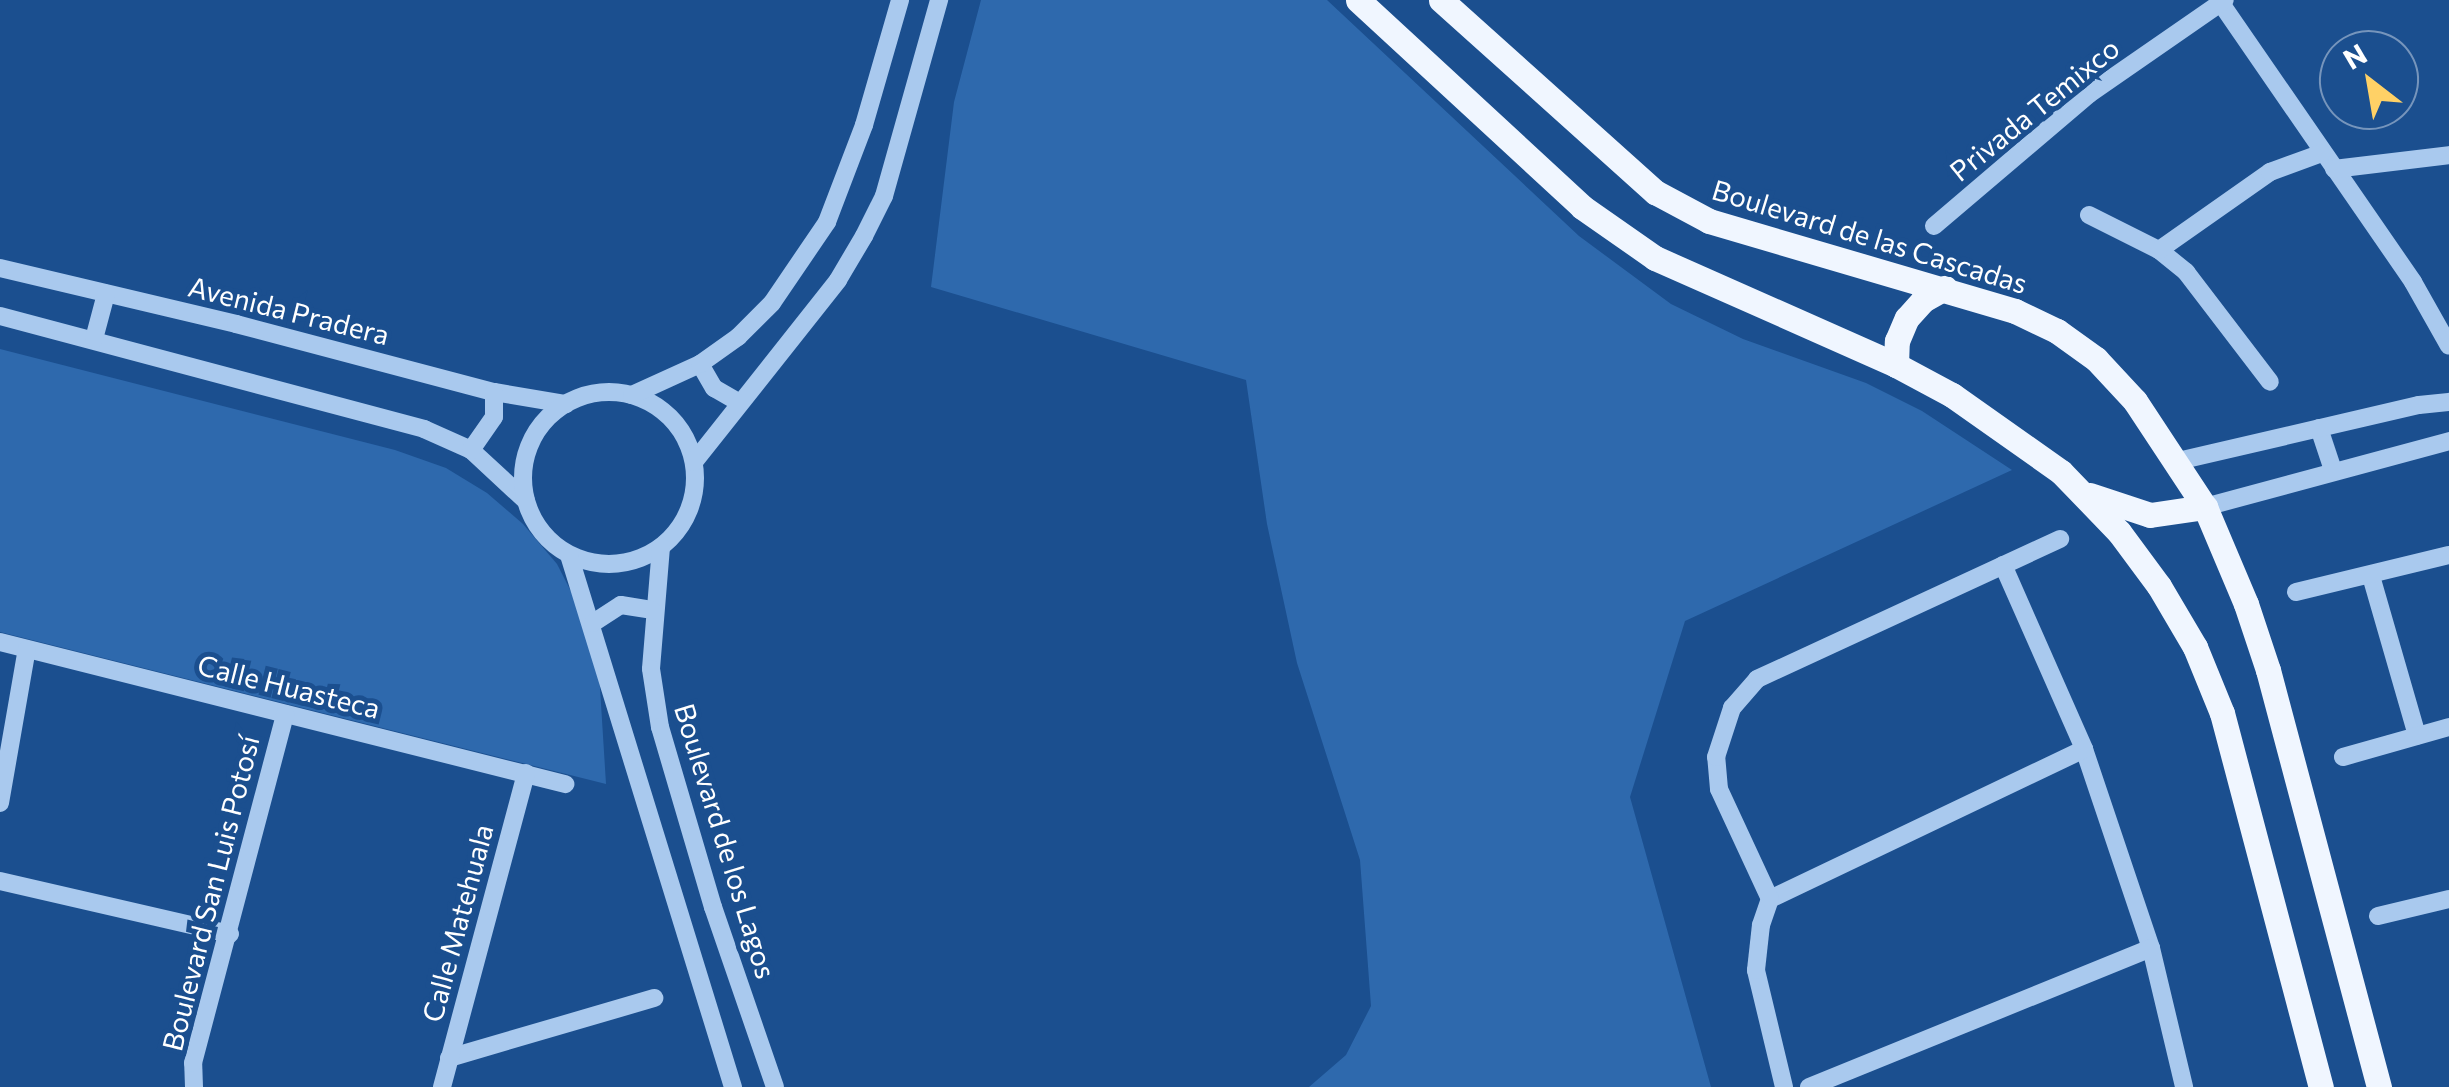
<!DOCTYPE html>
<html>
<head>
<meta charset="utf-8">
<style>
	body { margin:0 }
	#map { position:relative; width:2449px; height:1087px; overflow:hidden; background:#1b4f8f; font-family:Commissioner,sans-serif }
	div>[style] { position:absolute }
	.green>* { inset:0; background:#2e69ad }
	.minor>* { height:18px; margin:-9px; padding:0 9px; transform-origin:9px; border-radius:9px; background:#a9c9ee }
	.minor>.ring { margin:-9px; padding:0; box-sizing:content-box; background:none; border:18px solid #a9c9ee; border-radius:50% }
	.major>* { height:25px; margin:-12.5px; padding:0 12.5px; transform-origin:12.5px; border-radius:12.5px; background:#f0f6ff }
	span { translate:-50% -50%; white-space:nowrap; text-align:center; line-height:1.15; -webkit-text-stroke:10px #1b4f8f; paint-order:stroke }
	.street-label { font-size:28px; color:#fff }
	.north { position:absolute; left:2319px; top:30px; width:100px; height:100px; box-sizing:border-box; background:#1b4f8f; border:2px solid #7695bc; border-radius:50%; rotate:329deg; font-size:28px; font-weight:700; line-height:40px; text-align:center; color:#fff }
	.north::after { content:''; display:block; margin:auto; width:35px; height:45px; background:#ffd166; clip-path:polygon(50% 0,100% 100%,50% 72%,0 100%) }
</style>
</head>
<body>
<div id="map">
	<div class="green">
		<i style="clip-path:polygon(981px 0,1327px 0,1579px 236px,1671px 304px,1743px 339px,1866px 383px,1922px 411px,2012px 470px,1685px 621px,1630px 797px,1711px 1087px,1309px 1087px,1346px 1055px,1371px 1006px,1360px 860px,1297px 663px,1267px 524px,1246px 380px,931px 287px,954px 102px)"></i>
		<i style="clip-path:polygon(0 349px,395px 450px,446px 468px,487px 493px,523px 524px,557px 564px,580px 609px,599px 672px,606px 784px,0 632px)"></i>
	</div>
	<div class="minor">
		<i style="left:2220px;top:2px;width:340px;rotate:55.4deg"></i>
		<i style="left:2413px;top:282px;width:73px;rotate:60.6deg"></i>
		<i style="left:2334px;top:169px;width:116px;rotate:-6.9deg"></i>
		<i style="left:2089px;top:215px;width:78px;rotate:26.6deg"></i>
		<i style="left:2159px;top:250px;width:35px;rotate:39deg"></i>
		<i style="left:2186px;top:272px;width:138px;rotate:52.6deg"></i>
		<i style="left:1934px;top:226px;width:204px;rotate:-40.4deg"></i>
		<i style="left:2089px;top:94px;width:165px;rotate:-34.7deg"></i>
		<i style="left:2159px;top:250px;width:136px;rotate:-35.1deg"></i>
		<i style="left:2270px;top:172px;width:55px;rotate:-20.1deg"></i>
		<i style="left:0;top:268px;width:243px;rotate:13.3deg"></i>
		<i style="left:236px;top:324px;width:267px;rotate:14.8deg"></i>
		<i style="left:494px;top:392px;width:73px;rotate:9.5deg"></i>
		<i style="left:0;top:316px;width:439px;rotate:14.9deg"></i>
		<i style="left:424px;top:429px;width:51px;rotate:24.1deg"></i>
		<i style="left:471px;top:450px;width:75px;rotate:42.8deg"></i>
		<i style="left:94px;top:339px;width:47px;rotate:-75.1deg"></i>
		<i style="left:700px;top:364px;width:28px;rotate:60deg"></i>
		<i style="left:714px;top:388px;width:28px;rotate:30deg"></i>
		<i class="ring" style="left:523px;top:392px;width:154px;height:154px"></i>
		<i style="left:632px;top:395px;width:75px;rotate:-24.5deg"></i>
		<i style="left:700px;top:364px;width:47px;rotate:-35.4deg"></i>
		<i style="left:738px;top:337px;width:48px;rotate:-45deg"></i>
		<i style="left:772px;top:303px;width:98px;rotate:-55.8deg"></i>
		<i style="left:827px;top:222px;width:104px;rotate:-69.1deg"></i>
		<i style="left:864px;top:125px;width:130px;rotate:-73.9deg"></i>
		<i style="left:2319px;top:428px;width:44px;rotate:71.6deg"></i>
		<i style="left:471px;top:450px;width:40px;rotate:-55.1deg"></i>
		<i style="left:494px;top:417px;width:25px;rotate:-90deg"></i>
		<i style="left:2178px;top:461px;width:247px;rotate:-13.1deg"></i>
		<i style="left:2419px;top:405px;width:30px;rotate:-6deg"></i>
		<i style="left:694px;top:462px;width:232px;rotate:-51.6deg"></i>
		<i style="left:838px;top:280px;width:51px;rotate:-59.4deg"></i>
		<i style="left:864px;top:236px;width:45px;rotate:-63.4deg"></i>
		<i style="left:884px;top:196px;width:204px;rotate:-74.3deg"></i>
		<i style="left:2205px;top:507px;width:253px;rotate:-15.1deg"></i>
		<i style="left:661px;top:547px;width:122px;rotate:94.7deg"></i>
		<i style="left:651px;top:669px;width:59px;rotate:81.2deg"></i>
		<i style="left:660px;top:727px;width:188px;rotate:73.6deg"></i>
		<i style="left:713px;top:907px;width:190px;rotate:71deg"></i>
		<i style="left:569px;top:555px;width:557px;rotate:72.87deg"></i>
		<i style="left:2003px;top:565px;width:201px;rotate:66.2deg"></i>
		<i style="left:2084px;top:749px;width:210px;rotate:71.4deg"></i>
		<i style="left:2151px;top:948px;width:143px;rotate:76.6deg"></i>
		<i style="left:2371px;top:576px;width:166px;rotate:73.9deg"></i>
		<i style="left:2296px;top:592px;width:157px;rotate:-13.6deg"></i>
		<i style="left:593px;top:623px;width:33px;rotate:-33deg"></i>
		<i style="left:621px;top:605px;width:31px;rotate:9deg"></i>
		<i style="left:0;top:642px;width:583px;rotate:14.11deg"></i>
		<i style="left:2343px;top:757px;width:110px;rotate:-15.8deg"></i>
		<i style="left:0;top:803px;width:156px;rotate:-80.1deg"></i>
		<i style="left:0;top:881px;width:236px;rotate:13deg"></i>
		<i style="left:1770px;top:899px;width:348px;rotate:-25.5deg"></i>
		<i style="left:2378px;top:916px;width:73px;rotate:-13.5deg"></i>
		<i style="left:449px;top:1058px;width:214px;rotate:-16.3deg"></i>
		<i style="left:194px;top:1087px;width:24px;rotate:-92deg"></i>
		<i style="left:193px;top:1063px;width:361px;rotate:-75.2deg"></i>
		<i style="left:442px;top:1087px;width:325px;rotate:-75deg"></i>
		<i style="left:1784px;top:1087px;width:120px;rotate:-103.5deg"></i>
		<i style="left:1756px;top:970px;width:45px;rotate:-83.7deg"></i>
		<i style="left:1761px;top:925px;width:28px;rotate:-71deg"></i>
		<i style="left:1770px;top:899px;width:121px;rotate:-114.9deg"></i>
		<i style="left:1719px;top:789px;width:32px;rotate:-95deg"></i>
		<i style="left:1716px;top:757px;width:52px;rotate:-71.9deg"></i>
		<i style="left:1732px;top:708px;width:38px;rotate:-49deg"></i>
		<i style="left:1757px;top:679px;width:334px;rotate:-24.8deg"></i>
		<i style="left:1809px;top:1087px;width:369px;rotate:-22.1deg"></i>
	</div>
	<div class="major">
		<i style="left:1358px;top:0;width:305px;rotate:42.7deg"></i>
		<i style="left:1582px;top:207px;width:89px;rotate:34.9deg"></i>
		<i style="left:1655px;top:258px;width:264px;rotate:23.9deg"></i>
		<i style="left:1896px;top:365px;width:64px;rotate:28.2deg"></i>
		<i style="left:1952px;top:395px;width:133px;rotate:35.2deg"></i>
		<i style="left:2061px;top:472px;width:83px;rotate:46deg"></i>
		<i style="left:2119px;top:532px;width:67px;rotate:53.5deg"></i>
		<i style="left:2159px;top:586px;width:71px;rotate:59.5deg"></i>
		<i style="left:2195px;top:647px;width:71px;rotate:67.8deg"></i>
		<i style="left:2222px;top:713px;width:387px;rotate:75.2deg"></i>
		<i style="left:1441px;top:0;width:288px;rotate:41.9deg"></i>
		<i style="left:1655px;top:192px;width:61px;rotate:28.2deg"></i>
		<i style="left:1709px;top:221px;width:319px;rotate:16.4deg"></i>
		<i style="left:2015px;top:311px;width:47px;rotate:25.5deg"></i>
		<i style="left:2057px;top:331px;width:48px;rotate:35.7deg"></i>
		<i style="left:2096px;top:359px;width:57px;rotate:47.1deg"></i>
		<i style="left:2135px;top:401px;width:127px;rotate:56.6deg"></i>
		<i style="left:2205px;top:507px;width:105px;rotate:67.1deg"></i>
		<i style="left:2246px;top:604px;width:70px;rotate:71.6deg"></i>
		<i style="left:2268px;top:670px;width:432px;rotate:75.1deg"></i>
		<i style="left:1896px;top:365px;width:24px;rotate:-88deg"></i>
		<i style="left:1897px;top:341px;width:25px;rotate:-67deg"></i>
		<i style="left:1907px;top:318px;width:24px;rotate:-48deg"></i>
		<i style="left:1923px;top:300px;width:25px;rotate:-29deg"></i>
		<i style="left:2090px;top:495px;width:63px;rotate:18.4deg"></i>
		<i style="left:2150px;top:515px;width:56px;rotate:-8.3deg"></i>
	</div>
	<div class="street-label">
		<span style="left:2034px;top:109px;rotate:-39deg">Privada Temixco</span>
		<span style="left:1870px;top:236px;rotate:17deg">Boulevard de las Cascadas</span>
		<span style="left:289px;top:310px;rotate:14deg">Avenida Pradera</span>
		<span style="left:289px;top:686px;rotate:14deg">Calle Huasteca</span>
		<span style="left:726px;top:841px;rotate:73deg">Boulevard de los Lagos</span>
		<span style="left:210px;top:893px;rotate:-76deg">Boulevard San Luis Potosí</span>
		<span style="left:457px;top:923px;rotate:-75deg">Calle Matehuala</span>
	</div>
	<div class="north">N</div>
</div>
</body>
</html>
